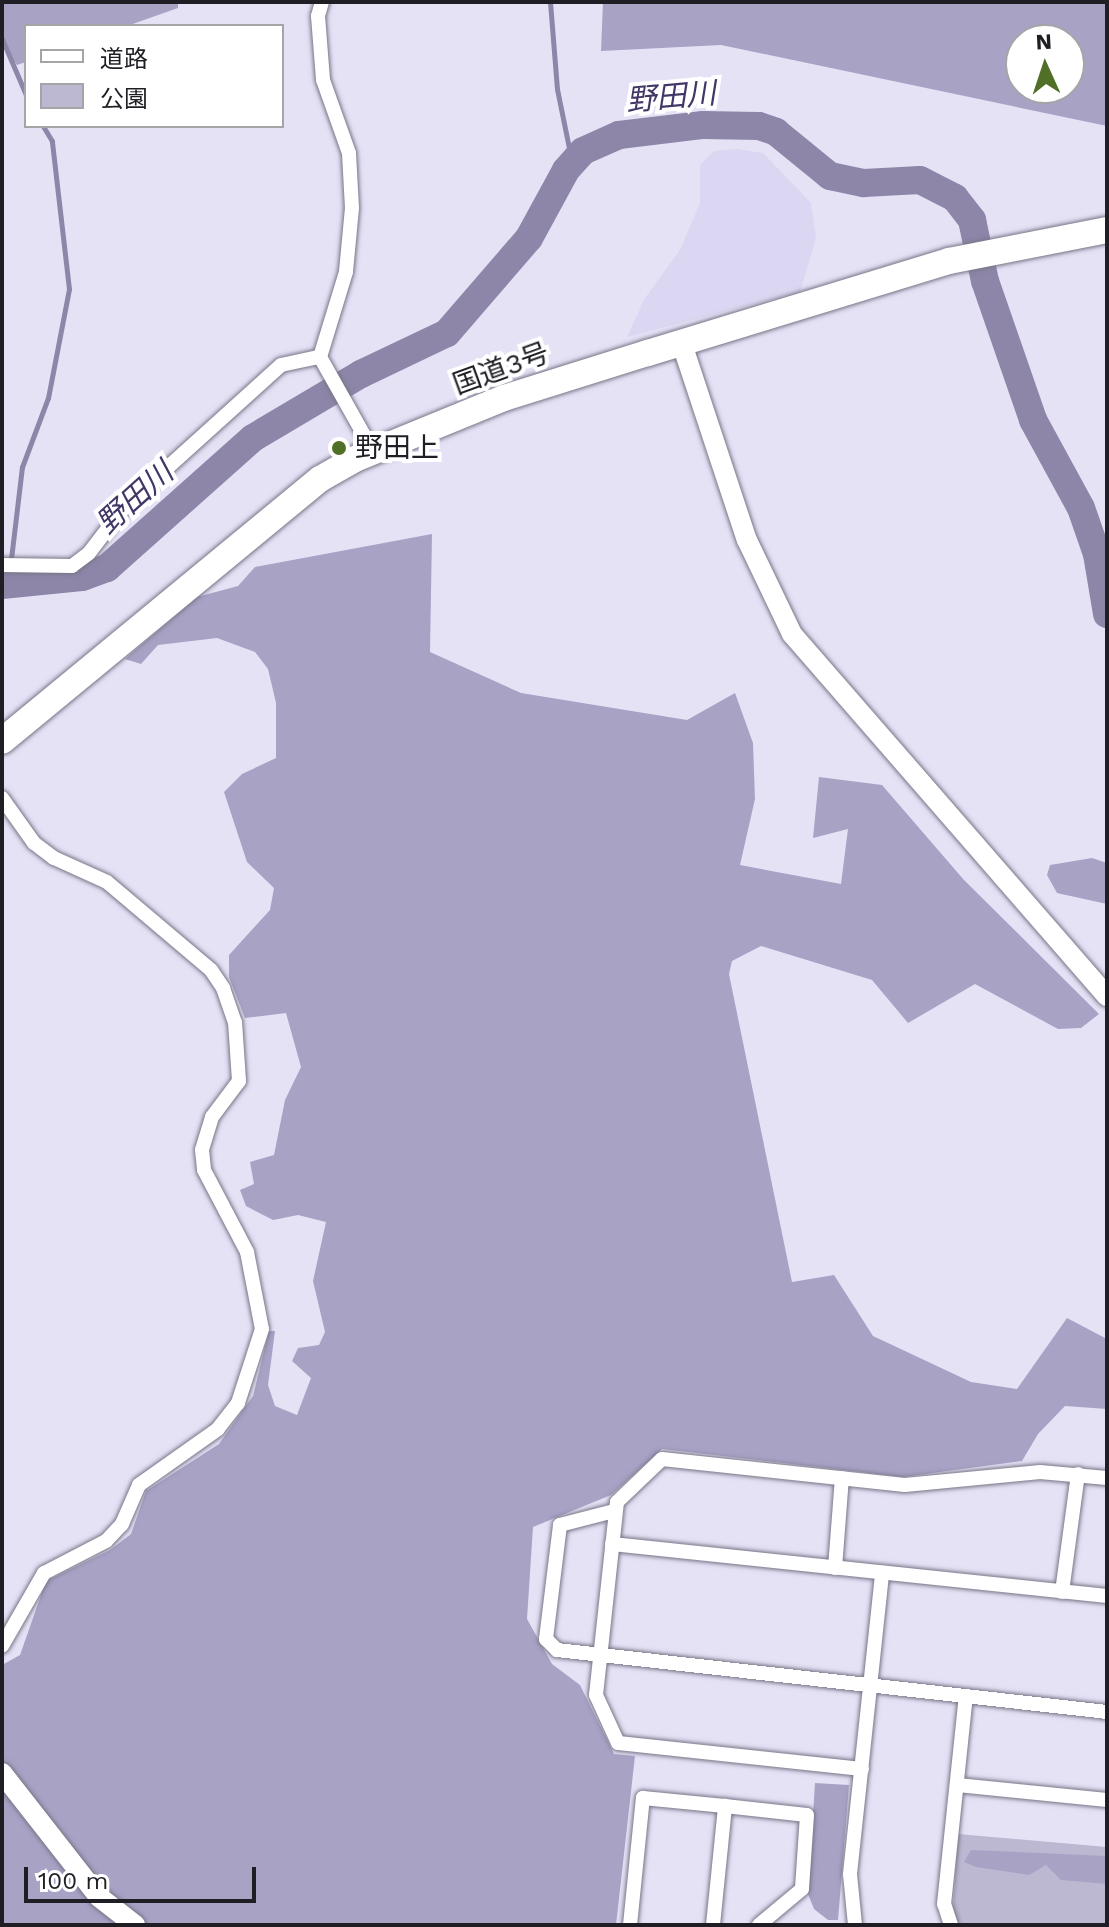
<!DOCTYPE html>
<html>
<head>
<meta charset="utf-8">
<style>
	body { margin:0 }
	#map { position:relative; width:1109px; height:1927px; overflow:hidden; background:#e5e2f6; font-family:"Work Sans","Noto Sans JP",sans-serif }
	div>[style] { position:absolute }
	.built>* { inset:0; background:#dbd6f1 }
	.green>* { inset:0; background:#bdb8d2 }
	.forest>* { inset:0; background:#a8a2c5 }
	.stream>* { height:5px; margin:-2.5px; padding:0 2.5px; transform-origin:2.5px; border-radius:2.5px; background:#8d86a8 }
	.river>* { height:28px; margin:-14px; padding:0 14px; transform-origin:14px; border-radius:14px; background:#8d86a8 }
	.roads { filter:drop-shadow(0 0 2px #787587) drop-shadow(0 0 2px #787587) }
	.street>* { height:14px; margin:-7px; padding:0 7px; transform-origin:7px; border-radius:7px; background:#fff }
	.secondary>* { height:20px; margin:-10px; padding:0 10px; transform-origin:10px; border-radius:10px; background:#fff }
	.highway>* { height:26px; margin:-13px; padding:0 13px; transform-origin:13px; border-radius:13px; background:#fff }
	.dots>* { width:22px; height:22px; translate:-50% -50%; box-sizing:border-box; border:4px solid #fff; border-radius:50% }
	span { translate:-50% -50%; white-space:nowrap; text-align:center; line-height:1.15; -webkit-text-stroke:8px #fff; paint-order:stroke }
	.street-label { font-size:28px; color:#1f1e25 }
	.poi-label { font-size:28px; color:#1f1e25 }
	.left { translate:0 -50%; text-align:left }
	.water-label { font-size:30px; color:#423666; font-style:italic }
	.frame { position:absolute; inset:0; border:4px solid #1f1e25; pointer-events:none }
	.legend { position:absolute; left:24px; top:24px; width:260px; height:104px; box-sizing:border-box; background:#fff; border:2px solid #a5a5a8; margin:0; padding:10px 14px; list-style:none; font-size:24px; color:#1f1e25 }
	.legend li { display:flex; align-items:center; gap:16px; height:40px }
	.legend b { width:40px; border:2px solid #a5a5a8 }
	.north { position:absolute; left:1005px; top:24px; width:80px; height:80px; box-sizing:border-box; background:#fff; border:2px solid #a5a5a8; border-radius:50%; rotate:357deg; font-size:22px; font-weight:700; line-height:32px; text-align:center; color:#1f1e25 }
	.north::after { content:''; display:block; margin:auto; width:28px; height:36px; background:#507027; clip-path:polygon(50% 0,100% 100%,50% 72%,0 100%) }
	.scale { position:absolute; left:24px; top:1867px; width:232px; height:36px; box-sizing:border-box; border:4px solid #1f1e25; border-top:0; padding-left:10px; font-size:24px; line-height:28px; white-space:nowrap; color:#1f1e25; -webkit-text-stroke:6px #fff; paint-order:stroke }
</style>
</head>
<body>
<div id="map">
	<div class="built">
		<i style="clip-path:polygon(737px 149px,763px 153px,811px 203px,816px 238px,800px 292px,627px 337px,645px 298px,680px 250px,700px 203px,700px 165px,714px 151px)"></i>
	</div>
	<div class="green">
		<i style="clip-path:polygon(958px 1834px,1107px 1847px,1107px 1925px,959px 1925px,953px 1909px)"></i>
	</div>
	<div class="forest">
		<i style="clip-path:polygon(2px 2px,178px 2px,178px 8px,127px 26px,26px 26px,26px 62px,17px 65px,2px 45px)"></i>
		<i style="clip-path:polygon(evenodd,603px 2px,1107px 2px,1107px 126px,721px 45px,601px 51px,603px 2px,1069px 40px,1069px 88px,1021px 88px,1021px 40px,1069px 40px)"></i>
		<i style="clip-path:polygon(432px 534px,430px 652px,521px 693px,687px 720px,735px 693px,753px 743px,755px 799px,740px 865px,841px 884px,848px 829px,813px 838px,819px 777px,882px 785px,964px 880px,1099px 1014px,1081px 1028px,1058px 1029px,975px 984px,908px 1023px,872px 980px,761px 946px,732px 961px,729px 974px,792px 1282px,834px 1275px,873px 1336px,971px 1382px,1017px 1389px,1067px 1318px,1107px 1339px,1107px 1409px,1065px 1406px,1038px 1434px,1022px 1461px,903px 1477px,662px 1449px,611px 1495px,533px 1527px,527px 1619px,552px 1664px,580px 1685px,614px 1754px,635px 1756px,616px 1925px,2px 1925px,2px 1665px,20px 1655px,46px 1581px,110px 1550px,131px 1534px,146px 1491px,219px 1444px,253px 1396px,269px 1331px,275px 1331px,268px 1385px,275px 1406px,297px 1415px,311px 1378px,292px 1361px,298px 1348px,319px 1345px,325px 1332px,313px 1281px,326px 1222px,298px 1215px,273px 1220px,246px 1206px,240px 1190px,254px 1184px,250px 1162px,274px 1155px,285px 1100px,301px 1067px,286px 1013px,245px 1018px,229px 977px,229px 955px,270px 910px,274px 888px,247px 862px,224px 792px,242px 774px,276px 758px,276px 703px,268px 669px,255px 652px,217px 638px,158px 645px,141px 664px,125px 659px,197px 597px,238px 586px,255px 567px)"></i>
		<i style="clip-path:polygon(1092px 858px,1107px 863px,1107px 904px,1057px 893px,1047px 875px,1050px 865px)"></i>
		<i style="clip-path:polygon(815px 1783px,849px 1785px,838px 1920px,828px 1920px,814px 1909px,808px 1894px)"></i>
		<i style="clip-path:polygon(971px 1850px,1107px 1856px,1107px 1884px,1061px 1880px,1046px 1865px,1029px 1875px,976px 1867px,964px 1862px)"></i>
	</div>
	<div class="stream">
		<i style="left:550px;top:2px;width:87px;rotate:85.4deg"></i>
		<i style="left:557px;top:89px;width:76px;rotate:78.5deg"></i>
		<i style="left:2px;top:39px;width:61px;rotate:66.8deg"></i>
		<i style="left:8px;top:584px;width:118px;rotate:-83.2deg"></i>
		<i style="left:22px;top:467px;width:74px;rotate:-69.4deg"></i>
		<i style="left:48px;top:398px;width:111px;rotate:-79.1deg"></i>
		<i style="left:69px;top:289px;width:149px;rotate:-96.6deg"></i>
		<i style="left:52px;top:141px;width:17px;rotate:-121deg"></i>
	</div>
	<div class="river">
		<i style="left:2px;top:585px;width:80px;rotate:-5.7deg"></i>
		<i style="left:82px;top:577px;width:27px;rotate:-20deg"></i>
		<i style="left:107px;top:568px;width:195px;rotate:-41.7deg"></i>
		<i style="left:253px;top:438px;width:126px;rotate:-30.7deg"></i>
		<i style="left:361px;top:374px;width:95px;rotate:-25.5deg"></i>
		<i style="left:447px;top:333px;width:125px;rotate:-49.2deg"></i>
		<i style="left:529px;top:238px;width:77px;rotate:-61.4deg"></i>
		<i style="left:566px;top:170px;width:25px;rotate:-48deg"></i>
		<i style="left:583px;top:151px;width:39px;rotate:-24deg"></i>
		<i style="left:619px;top:135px;width:85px;rotate:-6.8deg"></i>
		<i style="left:703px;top:125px;width:56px;rotate:1deg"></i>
		<i style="left:759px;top:126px;width:18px;rotate:19deg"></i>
		<i style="left:776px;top:132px;width:70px;rotate:39.2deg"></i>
		<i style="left:830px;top:176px;width:35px;rotate:12deg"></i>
		<i style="left:864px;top:183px;width:56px;rotate:-3.1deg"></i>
		<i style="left:920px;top:180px;width:39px;rotate:27deg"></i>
		<i style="left:955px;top:198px;width:28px;rotate:52deg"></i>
		<i style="left:972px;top:220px;width:62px;rotate:78deg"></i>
		<i style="left:985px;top:281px;width:147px;rotate:70.9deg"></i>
		<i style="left:1033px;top:420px;width:100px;rotate:61.4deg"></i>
		<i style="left:1081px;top:508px;width:49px;rotate:70.8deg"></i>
		<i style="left:1097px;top:554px;width:61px;rotate:80.5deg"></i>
	</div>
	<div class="roads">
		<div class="street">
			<i style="left:322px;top:2px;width:15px;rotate:106deg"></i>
			<i style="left:318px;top:16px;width:64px;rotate:85.5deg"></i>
			<i style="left:323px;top:80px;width:77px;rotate:70.4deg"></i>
			<i style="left:349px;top:153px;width:55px;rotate:86.9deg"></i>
			<i style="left:352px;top:208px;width:64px;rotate:95.4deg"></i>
			<i style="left:346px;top:272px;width:89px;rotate:107deg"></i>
			<i style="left:320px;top:357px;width:110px;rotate:60.6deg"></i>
			<i style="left:2px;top:565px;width:70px;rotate:0.8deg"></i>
			<i style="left:72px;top:566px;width:21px;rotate:-37deg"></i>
			<i style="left:89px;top:553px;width:59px;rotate:-52.5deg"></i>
			<i style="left:125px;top:506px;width:210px;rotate:-42.1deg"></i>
			<i style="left:281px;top:365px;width:40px;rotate:-12deg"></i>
			<i style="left:2px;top:798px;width:55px;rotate:54.6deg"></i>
			<i style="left:34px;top:843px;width:25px;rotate:37deg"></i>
			<i style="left:54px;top:858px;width:58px;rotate:24.4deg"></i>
			<i style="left:107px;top:882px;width:136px;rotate:40.2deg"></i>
			<i style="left:211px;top:970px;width:22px;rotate:56deg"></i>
			<i style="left:223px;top:988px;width:36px;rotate:71deg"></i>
			<i style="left:235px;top:1022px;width:59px;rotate:86.1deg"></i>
			<i style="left:239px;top:1081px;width:45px;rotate:126.9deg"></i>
			<i style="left:212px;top:1117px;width:34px;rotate:107deg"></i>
			<i style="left:202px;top:1150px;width:20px;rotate:84deg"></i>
			<i style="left:204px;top:1170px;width:93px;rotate:62.3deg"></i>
			<i style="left:247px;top:1252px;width:78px;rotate:79deg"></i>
			<i style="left:262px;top:1329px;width:78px;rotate:108deg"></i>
			<i style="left:238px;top:1403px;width:33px;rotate:128deg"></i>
			<i style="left:218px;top:1429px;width:97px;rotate:144.7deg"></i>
			<i style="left:139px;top:1485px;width:43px;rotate:113.6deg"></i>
			<i style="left:122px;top:1524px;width:23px;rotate:133deg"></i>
			<i style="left:106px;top:1541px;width:70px;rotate:152.7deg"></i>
			<i style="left:44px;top:1573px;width:84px;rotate:119.9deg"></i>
			<i style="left:614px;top:1511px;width:56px;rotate:165.5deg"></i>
			<i style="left:560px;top:1525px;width:115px;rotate:97deg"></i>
			<i style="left:546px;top:1639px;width:16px;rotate:45deg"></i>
			<i style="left:557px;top:1650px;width:553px;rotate:6.43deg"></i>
			<i style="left:612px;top:1544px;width:498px;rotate:6deg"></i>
			<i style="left:835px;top:1568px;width:90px;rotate:-85.6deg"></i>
			<i style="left:1062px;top:1592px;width:119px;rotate:-82.3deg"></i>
			<i style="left:862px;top:1769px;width:245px;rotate:-173.9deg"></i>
			<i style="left:618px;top:1743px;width:53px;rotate:-114.6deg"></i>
			<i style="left:596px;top:1695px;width:194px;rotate:-83.8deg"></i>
			<i style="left:617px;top:1502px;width:62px;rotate:-43.7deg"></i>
			<i style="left:662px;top:1459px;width:244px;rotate:6.1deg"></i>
			<i style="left:905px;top:1485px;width:136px;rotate:-5.5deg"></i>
			<i style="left:1040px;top:1472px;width:67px;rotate:5.1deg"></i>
			<i style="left:957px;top:1785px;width:151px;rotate:5.7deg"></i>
			<i style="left:630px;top:1925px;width:128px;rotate:-84.2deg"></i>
			<i style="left:643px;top:1798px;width:82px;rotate:5.6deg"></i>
			<i style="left:713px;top:1925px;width:120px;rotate:-84.2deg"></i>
			<i style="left:725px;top:1806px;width:82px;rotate:6.3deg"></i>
			<i style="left:807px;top:1815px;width:74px;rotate:93.9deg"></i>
			<i style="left:802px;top:1889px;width:56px;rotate:140.1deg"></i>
			<i style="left:855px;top:1925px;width:51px;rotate:-95.6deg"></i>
			<i style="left:850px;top:1874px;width:303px;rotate:-83.9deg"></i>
			<i style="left:951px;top:1925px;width:22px;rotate:-108deg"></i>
			<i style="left:944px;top:1904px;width:209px;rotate:-84deg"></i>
		</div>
		<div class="secondary">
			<i style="left:682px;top:344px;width:206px;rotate:71.7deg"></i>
			<i style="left:747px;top:540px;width:104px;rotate:64.4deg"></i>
			<i style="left:792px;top:634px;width:480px;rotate:49deg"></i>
			<i style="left:2px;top:1773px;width:157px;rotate:52deg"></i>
			<i style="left:99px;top:1897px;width:46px;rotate:37.9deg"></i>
		</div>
		<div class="highway">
			<i style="left:2px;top:741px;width:412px;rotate:-39.5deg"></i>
			<i style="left:320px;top:479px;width:40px;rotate:-29.7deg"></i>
			<i style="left:355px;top:459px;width:161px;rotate:-22.3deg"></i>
			<i style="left:504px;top:398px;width:151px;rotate:-17.4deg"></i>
			<i style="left:648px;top:353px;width:315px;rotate:-17deg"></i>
			<i style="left:949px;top:261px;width:161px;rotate:-11.1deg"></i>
		</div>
	</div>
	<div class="dots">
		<i style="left:339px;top:448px;background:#507027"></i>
	</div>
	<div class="street-label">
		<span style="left:501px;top:369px;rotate:-20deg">国道3号</span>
	</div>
	<div class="poi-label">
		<span class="left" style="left:355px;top:448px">野田上</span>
	</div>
	<div class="water-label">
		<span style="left:671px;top:97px;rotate:-5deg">野田川</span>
		<span style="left:135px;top:498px;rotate:-42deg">野田川</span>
	</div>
	<div class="frame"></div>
	<ul class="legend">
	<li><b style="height:10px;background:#fff"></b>道路</li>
	<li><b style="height:22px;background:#bdb8d2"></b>公園</li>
	</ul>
	<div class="north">N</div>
	<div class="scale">100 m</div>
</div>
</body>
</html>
